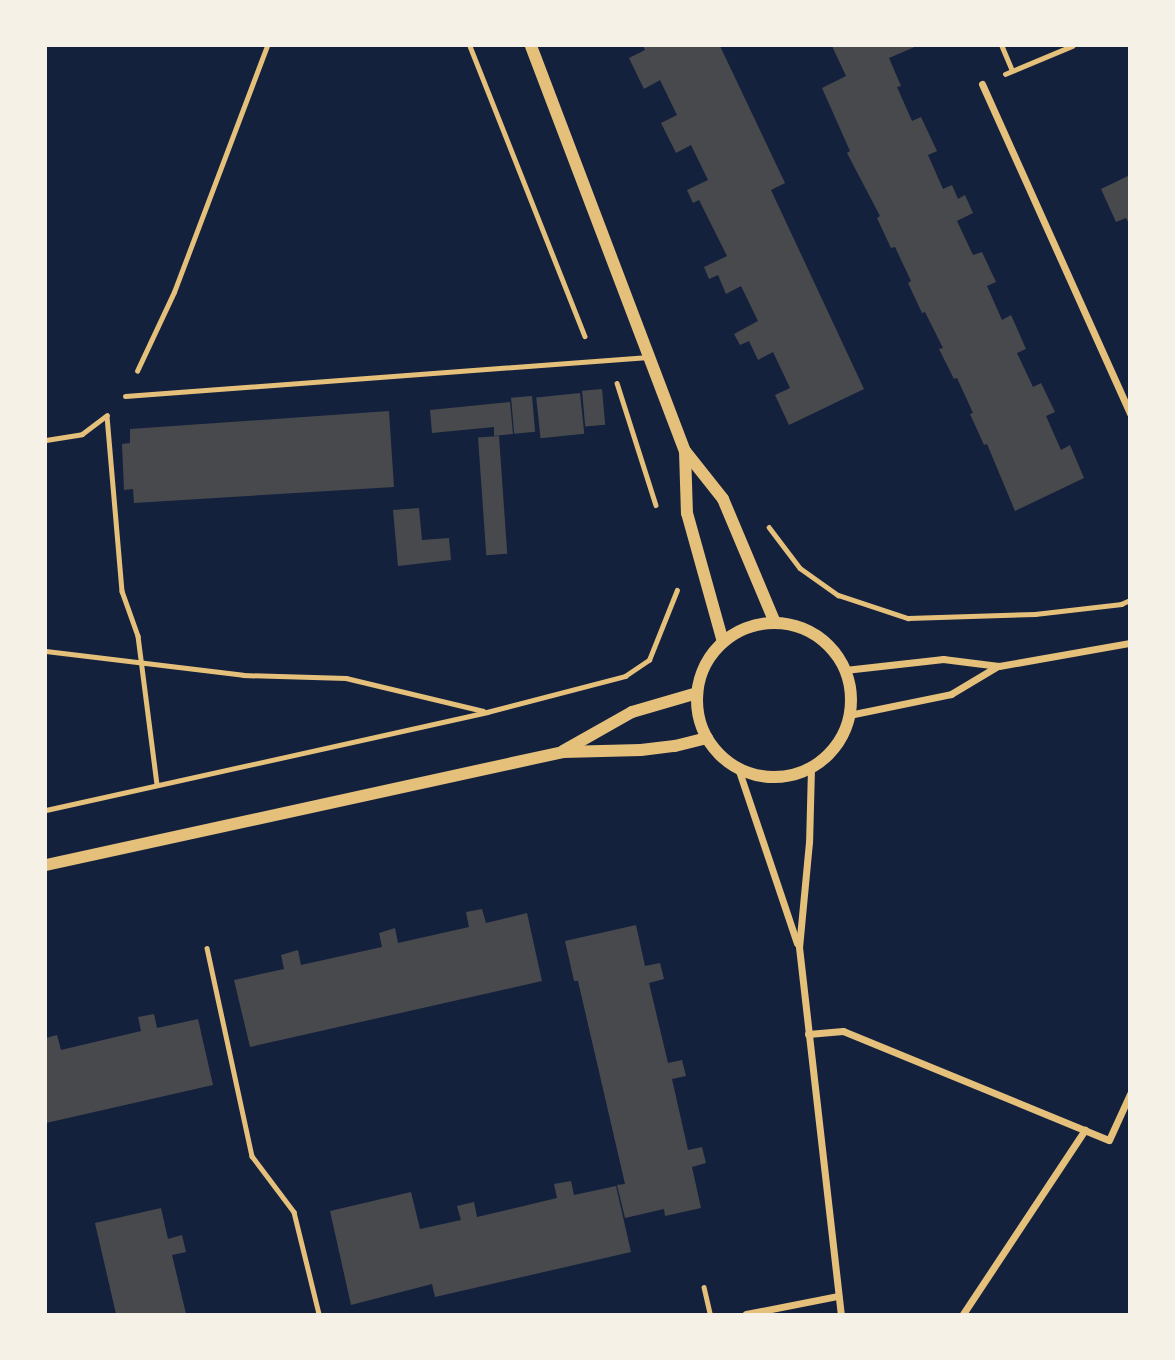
<!DOCTYPE html>
<html>
<head>
<meta charset="utf-8">
<style>
	body { margin:0 }
	#map { position:relative; width:1175px; height:1360px; overflow:hidden; background:#14213d; font-family:"Exo 2",sans-serif }
	div>[style] { position:absolute }
	.building>* { inset:0; background:#48494c; transform-origin:0 0 }
	.path>* { height:4.5px; margin:-2.25px; padding:0 2.25px; transform-origin:2.25px; border-radius:2.25px; background:#e5c07b }
	.service>* { height:5px; margin:-2.5px; padding:0 2.5px; transform-origin:2.5px; border-radius:2.5px; background:#e5c07b }
	.minor>* { height:7px; margin:-3.5px; padding:0 3.5px; transform-origin:3.5px; border-radius:3.5px; background:#e5c07b }
	.tertiary>* { height:12px; margin:-6px; padding:0 6px; transform-origin:6px; border-radius:6px; background:#e5c07b }
	.tertiary>.ring { margin:-6px; padding:0; box-sizing:content-box; background:none; border:12px solid #e5c07b; border-radius:50% }
	span { translate:-50% -50%; white-space:nowrap; text-align:center; line-height:1.15; -webkit-text-stroke:6px #f6f1e7; paint-order:stroke }
	.frame { position:absolute; inset:0; border:47px solid #f6f1e7; pointer-events:none }
</style>
</head>
<body>
<div id="map">
	<div class="building">
		<i style="clip-path:polygon(643px 46px,720px 46px,785px 183px,771px 190px,864px 389px,789px 425px,775px 395px,790px 388px,773px 352px,758px 360px,749px 341px,740px 345px,734px 334px,758px 321px,741px 286px,726px 294px,718px 275px,709px 279px,704px 267px,727px 256px,699px 200px,693px 203px,687px 190px,708px 180px,691px 145px,676px 153px,661px 123px,677px 115px,660px 80px,644px 89px,629px 58px,645px 50px)"></i>
		<i style="clip-path:polygon(832px 46px,917px 46px,889px 58px,901px 86px,897px 87px,912px 121px,921px 117px,937px 151px,928px 155px,943px 189px,952px 185px,958px 199px,965px 195px,973px 213px,957px 221px,973px 255px,982px 252px,996px 282px,987px 286px,1002px 320px,1011px 315px,1026px 349px,1017px 353px,1033px 387px,1041px 383px,1055px 412px,1046px 416px,1061px 450px,1070px 445px,1084px 478px,1015px 511px,987px 444px,984px 445px,970px 414px,973px 413px,957px 378px,954px 379px,939px 349px,943px 348px,925px 312px,922px 313px,908px 283px,911px 281px,895px 247px,891px 248px,877px 218px,880px 216px,847px 153px,850px 151px,822px 88px,846px 76px)"></i>
		<i style="clip-path:polygon(1130px 175px,1130px 226px,1126px 218px,1116px 222px,1101px 189px)"></i>
		<i style="left:602px;top:389px;width:36px;height:20px;rotate:85deg"></i>
		<i style="left:580px;top:393px;width:41px;height:44px;rotate:84deg"></i>
		<i style="left:532px;top:396px;width:36px;height:21px;rotate:85deg"></i>
		<i style="clip-path:polygon(510px 402px,513px 434px,494px 436px,494px 427px,432px 433px,430px 410px)"></i>
		<i style="clip-path:polygon(389px 411px,394px 487px,134px 503px,133px 489px,124px 490px,122px 444px,130px 443px,130px 429px)"></i>
		<i style="left:499px;top:436px;width:118px;height:21px;rotate:86deg"></i>
		<i style="clip-path:polygon(419px 508px,422px 540px,449px 538px,451px 560px,398px 566px,393px 510px)"></i>
		<i style="clip-path:polygon(482px 909px,486px 923px,527px 913px,542px 981px,250px 1047px,234px 980px,284px 969px,281px 955px,298px 950px,301px 965px,382px 947px,379px 933px,395px 928px,398px 943px,469px 927px,466px 912px)"></i>
		<i style="clip-path:polygon(636px 925px,645px 966px,660px 963px,664px 979px,649px 983px,668px 1063px,682px 1060px,686px 1076px,672px 1079px,688px 1150px,702px 1147px,706px 1163px,692px 1167px,701px 1208px,665px 1216px,664px 1209px,625px 1218px,617px 1185px,625px 1184px,578px 981px,574px 981px,565px 941px)"></i>
		<i style="clip-path:polygon(154px 1014px,157px 1028px,198px 1019px,213px 1085px,46px 1123px,46px 1038px,57px 1035px,61px 1050px,141px 1031px,138px 1017px)"></i>
		<i style="clip-path:polygon(571px 1181px,574px 1195px,616px 1186px,631px 1252px,435px 1297px,432px 1284px,351px 1305px,330px 1211px,411px 1192px,420px 1229px,461px 1220px,457px 1206px,474px 1202px,477px 1217px,557px 1198px,554px 1184px)"></i>
		<i style="clip-path:polygon(161px 1208px,168px 1239px,182px 1235px,186px 1252px,172px 1255px,186px 1314px,116px 1314px,95px 1223px)"></i>
	</div>
	<div class="path">
		<i style="left:470px;top:46px;width:312px;rotate:68.4deg"></i>
		<i style="left:1002px;top:46px;width:26px;rotate:67deg"></i>
		<i style="left:1005px;top:74px;width:73px;rotate:-22.7deg"></i>
		<i style="left:137px;top:371px;width:87px;rotate:-64.9deg"></i>
		<i style="left:174px;top:292px;width:263px;rotate:-69.3deg"></i>
		<i style="left:617px;top:383px;width:128px;rotate:72.3deg"></i>
		<i style="left:107px;top:416px;width:176px;rotate:85.1deg"></i>
		<i style="left:122px;top:591px;width:48px;rotate:70.4deg"></i>
		<i style="left:138px;top:636px;width:150px;rotate:82.7deg"></i>
		<i style="left:46px;top:440px;width:36px;rotate:-9deg"></i>
		<i style="left:82px;top:434px;width:31px;rotate:-37deg"></i>
		<i style="left:769px;top:527px;width:51px;rotate:52.9deg"></i>
		<i style="left:800px;top:568px;width:47px;rotate:35.4deg"></i>
		<i style="left:838px;top:595px;width:74px;rotate:18.2deg"></i>
		<i style="left:908px;top:618px;width:127px;rotate:-1.8deg"></i>
		<i style="left:1035px;top:614px;width:87px;rotate:-6.6deg"></i>
		<i style="left:1121px;top:604px;width:10px;rotate:-24deg"></i>
		<i style="left:46px;top:651px;width:198px;rotate:6.9deg"></i>
		<i style="left:243px;top:675px;width:103px;rotate:1.7deg"></i>
		<i style="left:346px;top:678px;width:141px;rotate:13.5deg"></i>
		<i style="left:46px;top:810px;width:452px;rotate:-12.5deg"></i>
		<i style="left:487px;top:712px;width:143px;rotate:-14.6deg"></i>
		<i style="left:625px;top:676px;width:29px;rotate:-34deg"></i>
		<i style="left:649px;top:660px;width:75px;rotate:-68.2deg"></i>
		<i style="left:207px;top:948px;width:213px;rotate:77.8deg"></i>
		<i style="left:252px;top:1156px;width:70px;rotate:53.1deg"></i>
		<i style="left:294px;top:1212px;width:105px;rotate:76.2deg"></i>
		<i style="left:704px;top:1287px;width:28px;rotate:77deg"></i>
	</div>
	<div class="service">
		<i style="left:125px;top:396px;width:525px;rotate:-4.26deg"></i>
	</div>
	<div class="minor">
		<i style="left:982px;top:84px;width:361px;rotate:65.8deg"></i>
		<i style="left:845px;top:670px;width:99px;rotate:-6.4deg"></i>
		<i style="left:943px;top:659px;width:56px;rotate:7.1deg"></i>
		<i style="left:999px;top:666px;width:133px;rotate:-10deg"></i>
		<i style="left:849px;top:715px;width:104px;rotate:-11.6deg"></i>
		<i style="left:951px;top:694px;width:55px;rotate:-30.8deg"></i>
		<i style="left:738px;top:768px;width:185px;rotate:71.4deg"></i>
		<i style="left:811px;top:768px;width:74px;rotate:91.5deg"></i>
		<i style="left:809px;top:842px;width:105px;rotate:95.4deg"></i>
		<i style="left:799px;top:947px;width:369px;rotate:83.5deg"></i>
		<i style="left:808px;top:1034px;width:35px;rotate:-5deg"></i>
		<i style="left:843px;top:1031px;width:287px;rotate:22.3deg"></i>
		<i style="left:1109px;top:1140px;width:51px;rotate:-65.5deg"></i>
		<i style="left:746px;top:1314px;width:94px;rotate:-11.1deg"></i>
		<i style="left:963px;top:1314px;width:221px;rotate:-56.5deg"></i>
	</div>
	<div class="tertiary">
		<i style="left:531px;top:46px;width:433px;rotate:69.2deg"></i>
		<i style="left:685px;top:451px;width:61px;rotate:51.6deg"></i>
		<i style="left:723px;top:499px;width:134px;rotate:67.2deg"></i>
		<i style="left:685px;top:451px;width:62px;rotate:88.2deg"></i>
		<i style="left:687px;top:513px;width:134px;rotate:74.4deg"></i>
		<i class="ring" style="left:697px;top:623px;width:142px;height:142px"></i>
		<i style="left:563px;top:751px;width:79px;rotate:-29.5deg"></i>
		<i style="left:632px;top:712px;width:68px;rotate:-16.3deg"></i>
		<i style="left:46px;top:865px;width:529px;rotate:-12.33deg"></i>
		<i style="left:563px;top:752px;width:78px;rotate:-1.5deg"></i>
		<i style="left:641px;top:750px;width:34px;rotate:-7deg"></i>
		<i style="left:675px;top:746px;width:33px;rotate:-14deg"></i>
	</div>
	<div class="frame"></div>
</div>
</body>
</html>
